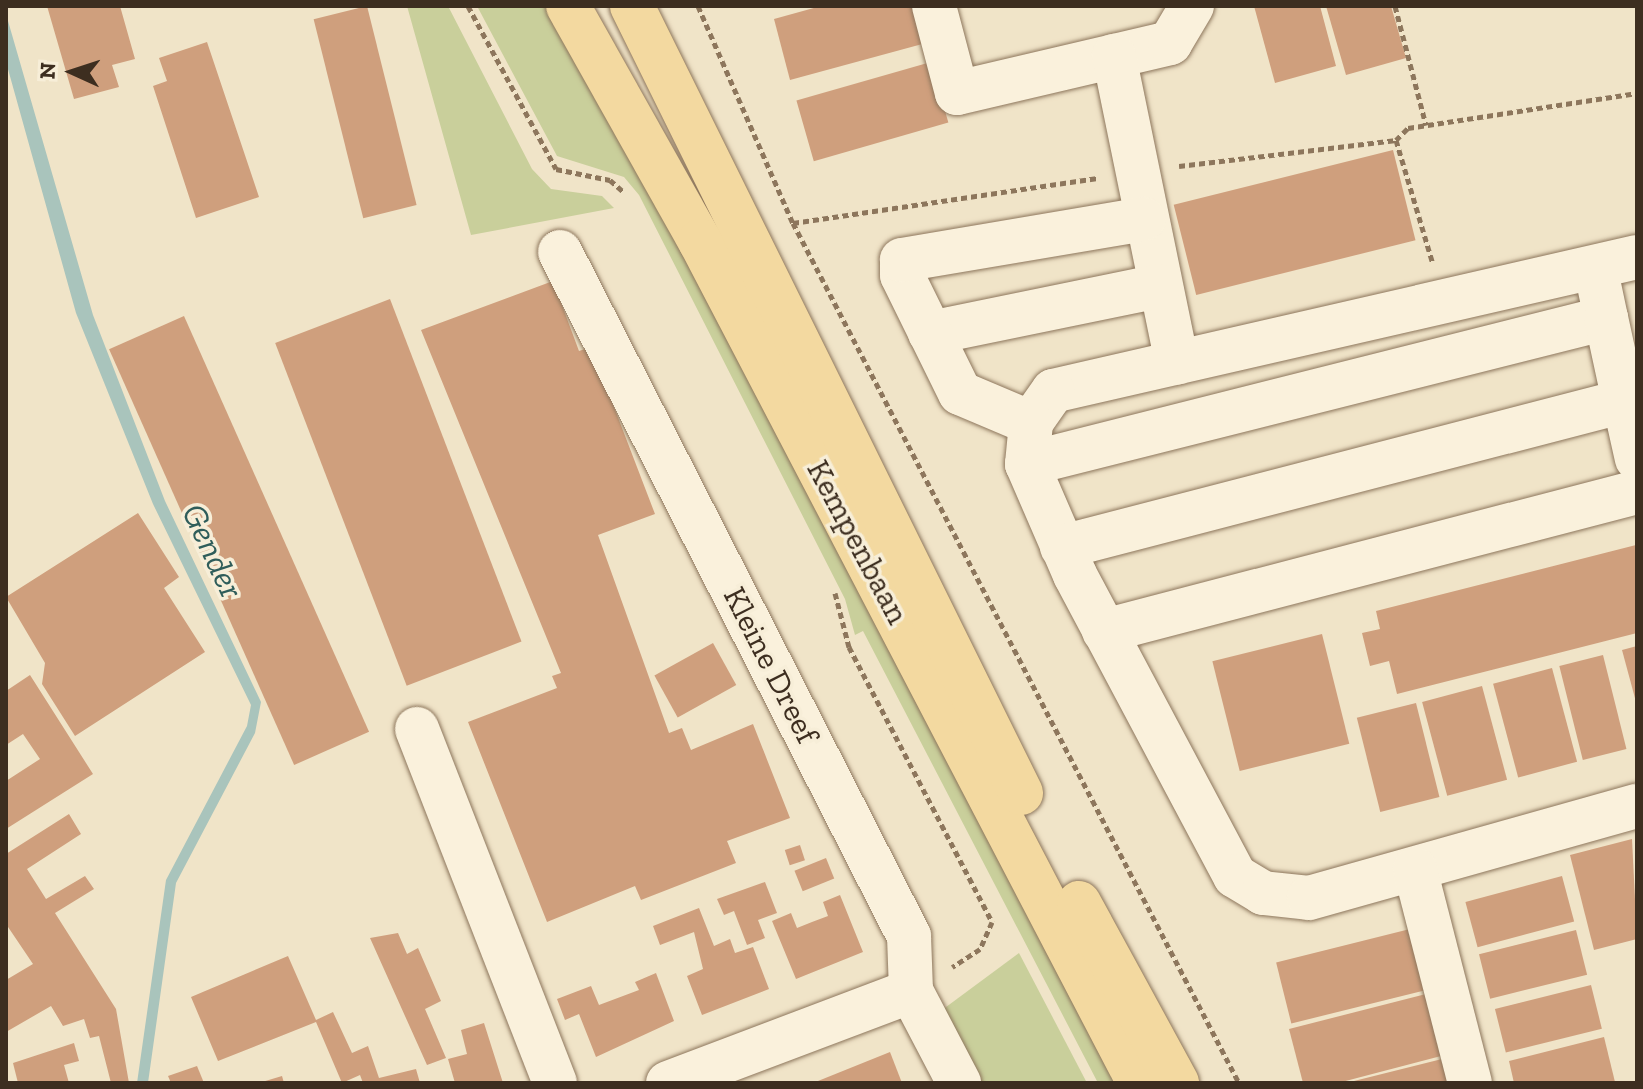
<!DOCTYPE html>
<html>
<head>
<meta charset="utf-8">
<style>
	body { margin:0 }
	#map { position:relative; width:1643px; height:1089px; overflow:hidden; background:#f0e4c8; font-family:"Zilla Slab",serif }
	div>[style] { position:absolute }
	.green>* { inset:0; background:#c9cf9b }
	.water>* { inset:0; background:#a9c4bc }
	.building>* { inset:0; background:#cf9f7d; transform-origin:0 0 }
	.path>* { height:5px; margin-top:-2.5px; transform-origin:0; background:repeating-linear-gradient(90deg,#8d765c 0 6px,transparent 0 10px) }
	.roads { filter:drop-shadow(0 0 2px #8d765c) drop-shadow(0 0 2px #8d765c) }
	.minor>* { height:44px; margin:-22px; padding:0 22px; transform-origin:22px; border-radius:22px; background:#faf1dc }
	.major>* { height:44px; margin:-22px; padding:0 22px; transform-origin:22px; border-radius:22px; background:#f3d9a0 }
	span { translate:-50% -50%; white-space:nowrap; text-align:center; line-height:1.15; -webkit-text-stroke:7px #f7eed8; paint-order:stroke }
	.street-label { font-size:32px; color:#3d2e20 }
	.water-label { font-size:34px; color:#2f5d5a; font-style:italic }
	.frame { position:absolute; inset:0; border:8px solid #3d2e20; pointer-events:none }
	.north { position:absolute; left:32px; top:32px; width:80px; height:80px; -webkit-text-stroke:6px #f7eed8; paint-order:stroke; rotate:273deg; font-size:22px; font-weight:700; line-height:32px; text-align:center; color:#3d2e20 }
	.north::after { content:''; display:block; margin:auto; width:28px; height:36px; background:#3d2e20; clip-path:polygon(50% 0,100% 100%,50% 72%,0 100%) }
</style>
</head>
<body>
<div id="map">
	<div class="green">
		<i style="clip-path:polygon(407px 6px,448px 6px,532px 169px,551px 189px,602px 196px,614px 208px,471px 235px)"></i>
		<i style="clip-path:polygon(477px 6px,546px 6px,718px 311px,1118px 1083px,1098px 1083px,863px 631px,855px 635px,845px 599px,639px 195px,624px 177px,557px 156px)"></i>
		<i style="clip-path:polygon(1019px 953px,1087px 1083px,981px 1083px,942px 1010px)"></i>
	</div>
	<div class="water">
		<i style="clip-path:polygon(6px 14px,93px 315px,165px 501px,261px 702px,255px 733px,176px 883px,148px 1083px,137px 1083px,166px 880px,247px 726px,251px 705px,153px 504px,76px 313px,6px 62px)"></i>
	</div>
	<div class="building">
		<i style="clip-path:polygon(47px 6px,120px 6px,135px 59px,112px 65px,119px 87px,74px 99px)"></i>
		<i style="left:367px;top:6px;width:205px;height:55px;rotate:76deg"></i>
		<i style="clip-path:polygon(821px 6px,915px 6px,926px 43px,790px 80px,774px 19px)"></i>
		<i style="clip-path:polygon(1254px 6px,1320px 6px,1336px 66px,1275px 83px)"></i>
		<i style="clip-path:polygon(1326px 6px,1391px 6px,1406px 58px,1346px 75px)"></i>
		<i style="clip-path:polygon(207px 42px,259px 197px,196px 218px,153px 86px,167px 81px,159px 58px)"></i>
		<i style="left:931px;top:62px;width:63px;height:140px;rotate:74deg"></i>
		<i style="left:1393px;top:150px;width:93px;height:226px;rotate:76deg"></i>
		<i style="clip-path:polygon(553px 281px,579px 351px,591px 347px,655px 514px,598px 535px,669px 733px,682px 728px,691px 750px,753px 724px,790px 818px,727px 841px,736px 863px,641px 900px,635px 886px,547px 922px,468px 722px,557px 688px,552px 676px,561px 673px,421px 330px)"></i>
		<i style="left:390px;top:299px;width:367px;height:123px;rotate:69deg"></i>
		<i style="left:184px;top:316px;width:455px;height:82px;rotate:66deg"></i>
		<i style="clip-path:polygon(138px 513px,179px 577px,164px 588px,205px 652px,75px 736px,42px 684px,45px 663px,6px 597px)"></i>
		<i style="clip-path:polygon(1636px 545px,1637px 633px,1397px 694px,1389px 661px,1370px 666px,1362px 633px,1380px 629px,1376px 611px)"></i>
		<i style="left:1322px;top:634px;width:113px;height:113px;rotate:76deg"></i>
		<i style="left:713px;top:643px;width:48px;height:67px;rotate:61deg"></i>
		<i style="clip-path:polygon(1637px 646px,1637px 702px,1636px 702px,1622px 650px)"></i>
		<i style="left:1603px;top:655px;width:97px;height:45px;rotate:76deg"></i>
		<i style="left:1552px;top:668px;width:97px;height:61px;rotate:75deg"></i>
		<i style="clip-path:polygon(30px 675px,93px 774px,6px 829px,6px 781px,40px 759px,23px 734px,6px 745px,6px 691px)"></i>
		<i style="left:1482px;top:686px;width:97px;height:62px;rotate:75deg"></i>
		<i style="left:1416px;top:703px;width:97px;height:61px;rotate:76deg"></i>
		<i style="clip-path:polygon(69px 814px,81px 834px,27px 869px,46px 899px,85px 876px,94px 889px,55px 913px,116px 1009px,129px 1083px,111px 1083px,99px 1036px,90px 1038px,84px 1019px,63px 1026px,51px 1006px,6px 1032px,6px 980px,33px 964px,6px 924px,6px 854px)"></i>
		<i style="clip-path:polygon(1632px 839px,1637px 939px,1594px 950px,1570px 855px)"></i>
		<i style="left:800px;top:845px;width:16px;height:16px;rotate:72deg"></i>
		<i style="left:826px;top:858px;width:22px;height:34px;rotate:68deg"></i>
		<i style="left:1562px;top:876px;width:47px;height:100px;rotate:75deg"></i>
		<i style="clip-path:polygon(765px 882px,777px 913px,758px 920px,765px 938px,747px 945px,734px 911px,724px 915px,717px 899px)"></i>
		<i style="clip-path:polygon(840px 895px,863px 952px,796px 979px,772px 921px,791px 913px,797px 928px,812px 922px,828px 916px,823px 902px)"></i>
		<i style="clip-path:polygon(699px 908px,714px 946px,730px 939px,735px 953px,753px 947px,769px 989px,702px 1015px,687px 976px,703px 969px,694px 932px,660px 945px,653px 926px)"></i>
		<i style="left:1410px;top:929px;width:63px;height:138px;rotate:76deg"></i>
		<i style="left:1576px;top:930px;width:46px;height:100px;rotate:76deg"></i>
		<i style="clip-path:polygon(398px 933px,407px 954px,418px 948px,441px 1001px,425px 1009px,446px 1058px,427px 1065px,370px 938px)"></i>
		<i style="clip-path:polygon(288px 956px,316px 1020px,333px 1012px,352px 1053px,368px 1046px,379px 1078px,416px 1069px,420px 1083px,363px 1083px,360px 1075px,342px 1083px,316px 1022px,218px 1061px,191px 997px)"></i>
		<i style="clip-path:polygon(656px 973px,674px 1021px,596px 1057px,579px 1014px,565px 1020px,557px 999px,591px 986px,599px 1005px,639px 990px,635px 982px)"></i>
		<i style="left:1591px;top:985px;width:45px;height:99px;rotate:76deg"></i>
		<i style="clip-path:polygon(1426px 994px,1441px 1056px,1338px 1083px,1303px 1083px,1289px 1029px)"></i>
		<i style="clip-path:polygon(484px 1023px,503px 1083px,455px 1083px,448px 1059px,467px 1054px,461px 1030px)"></i>
		<i style="clip-path:polygon(1604px 1037px,1615px 1082px,1514px 1083px,1509px 1061px)"></i>
		<i style="clip-path:polygon(74px 1043px,79px 1061px,64px 1065px,69px 1083px,18px 1083px,13px 1063px)"></i>
		<i style="clip-path:polygon(890px 1052px,902px 1083px,813px 1083px)"></i>
		<i style="clip-path:polygon(1442px 1059px,1447px 1083px,1350px 1083px,1350px 1082px)"></i>
		<i style="clip-path:polygon(197px 1066px,204px 1083px,171px 1083px,168px 1076px)"></i>
		<i style="clip-path:polygon(282px 1076px,284px 1083px,262px 1083px,262px 1082px)"></i>
	</div>
	<div class="path">
		<i style="left:468px;top:6px;width:185px;rotate:61.6deg"></i>
		<i style="left:556px;top:169px;width:55px;rotate:11.5deg"></i>
		<i style="left:610px;top:180px;width:18px;rotate:41deg"></i>
		<i style="left:698px;top:6px;width:237px;rotate:66.4deg"></i>
		<i style="left:793px;top:223px;width:969px;rotate:62.59deg"></i>
		<i style="left:1395px;top:6px;width:123px;rotate:75.4deg"></i>
		<i style="left:1396px;top:140px;width:17px;rotate:-45deg"></i>
		<i style="left:1408px;top:128px;width:232px;rotate:-8.7deg"></i>
		<i style="left:1179px;top:166px;width:219px;rotate:-6.8deg"></i>
		<i style="left:1396px;top:140px;width:129px;rotate:73.4deg"></i>
		<i style="left:793px;top:223px;width:308px;rotate:-8.4deg"></i>
		<i style="left:835px;top:593px;width:56px;rotate:75.5deg"></i>
		<i style="left:849px;top:647px;width:310px;rotate:62.5deg"></i>
		<i style="left:992px;top:922px;width:30px;rotate:114deg"></i>
		<i style="left:980px;top:949px;width:33px;rotate:147deg"></i>
	</div>
	<div class="roads">
		<div class="minor">
			<i style="left:934px;top:6px;width:90px;rotate:75.2deg"></i>
			<i style="left:957px;top:93px;width:219px;rotate:-13.2deg"></i>
			<i style="left:1170px;top:43px;width:43px;rotate:-59.3deg"></i>
			<i style="left:1114px;top:56px;width:313px;rotate:78.4deg"></i>
			<i style="left:560px;top:252px;width:768px;rotate:62.97deg"></i>
			<i style="left:909px;top:936px;width:55px;rotate:87.9deg"></i>
			<i style="left:911px;top:991px;width:104px;rotate:62.4deg"></i>
			<i style="left:1637px;top:257px;width:599px;rotate:167.08deg"></i>
			<i style="left:1053px;top:391px;width:39px;rotate:125deg"></i>
			<i style="left:1031px;top:423px;width:41px;rotate:95.6deg"></i>
			<i style="left:1027px;top:464px;width:121px;rotate:66.6deg"></i>
			<i style="left:1075px;top:575px;width:341px;rotate:62deg"></i>
			<i style="left:1235px;top:876px;width:33px;rotate:31deg"></i>
			<i style="left:1263px;top:893px;width:46px;rotate:6.2deg"></i>
			<i style="left:1309px;top:898px;width:341px;rotate:-15.7deg"></i>
			<i style="left:930px;top:333px;width:234px;rotate:-11.6deg"></i>
			<i style="left:1624px;top:401px;width:59px;rotate:77.4deg"></i>
			<i style="left:1031px;top:423px;width:77px;rotate:-157.1deg"></i>
			<i style="left:960px;top:393px;width:131px;rotate:-116.2deg"></i>
			<i style="left:902px;top:275px;width:15px;rotate:-90deg"></i>
			<i style="left:902px;top:260px;width:245px;rotate:-9.6deg"></i>
			<i style="left:1027px;top:464px;width:597px;rotate:-14.15deg"></i>
			<i style="left:1606px;top:318px;width:30px;rotate:-102deg"></i>
			<i style="left:1062px;top:547px;width:581px;rotate:-14.56deg"></i>
			<i style="left:1624px;top:401px;width:85px;rotate:-102.2deg"></i>
			<i style="left:1104px;top:631px;width:551px;rotate:-14.62deg"></i>
			<i style="left:417px;top:729px;width:380px;rotate:68.7deg"></i>
			<i style="left:1415px;top:869px;width:221px;rotate:75.6deg"></i>
			<i style="left:668px;top:1083px;width:260px;rotate:-20.7deg"></i>
		</div>
		<div class="major">
			<i style="left:568px;top:6px;width:270px;rotate:60.7deg"></i>
			<i style="left:700px;top:241px;width:950px;rotate:62.46deg"></i>
			<i style="left:632px;top:6px;width:878px;rotate:63.7deg"></i>
			<i style="left:1079px;top:903px;width:205px;rotate:61.4deg"></i>
		</div>
	</div>
	<div class="street-label">
		<span style="left:858px;top:542px;rotate:62deg">Kempenbaan</span>
		<span style="left:771px;top:665px;rotate:63deg">Kleine Dreef</span>
	</div>
	<div class="water-label">
		<span style="left:213px;top:551px;rotate:65deg">Gender</span>
	</div>
	<div class="frame"></div>
	<div class="north">N</div>
</div>
</body>
</html>
